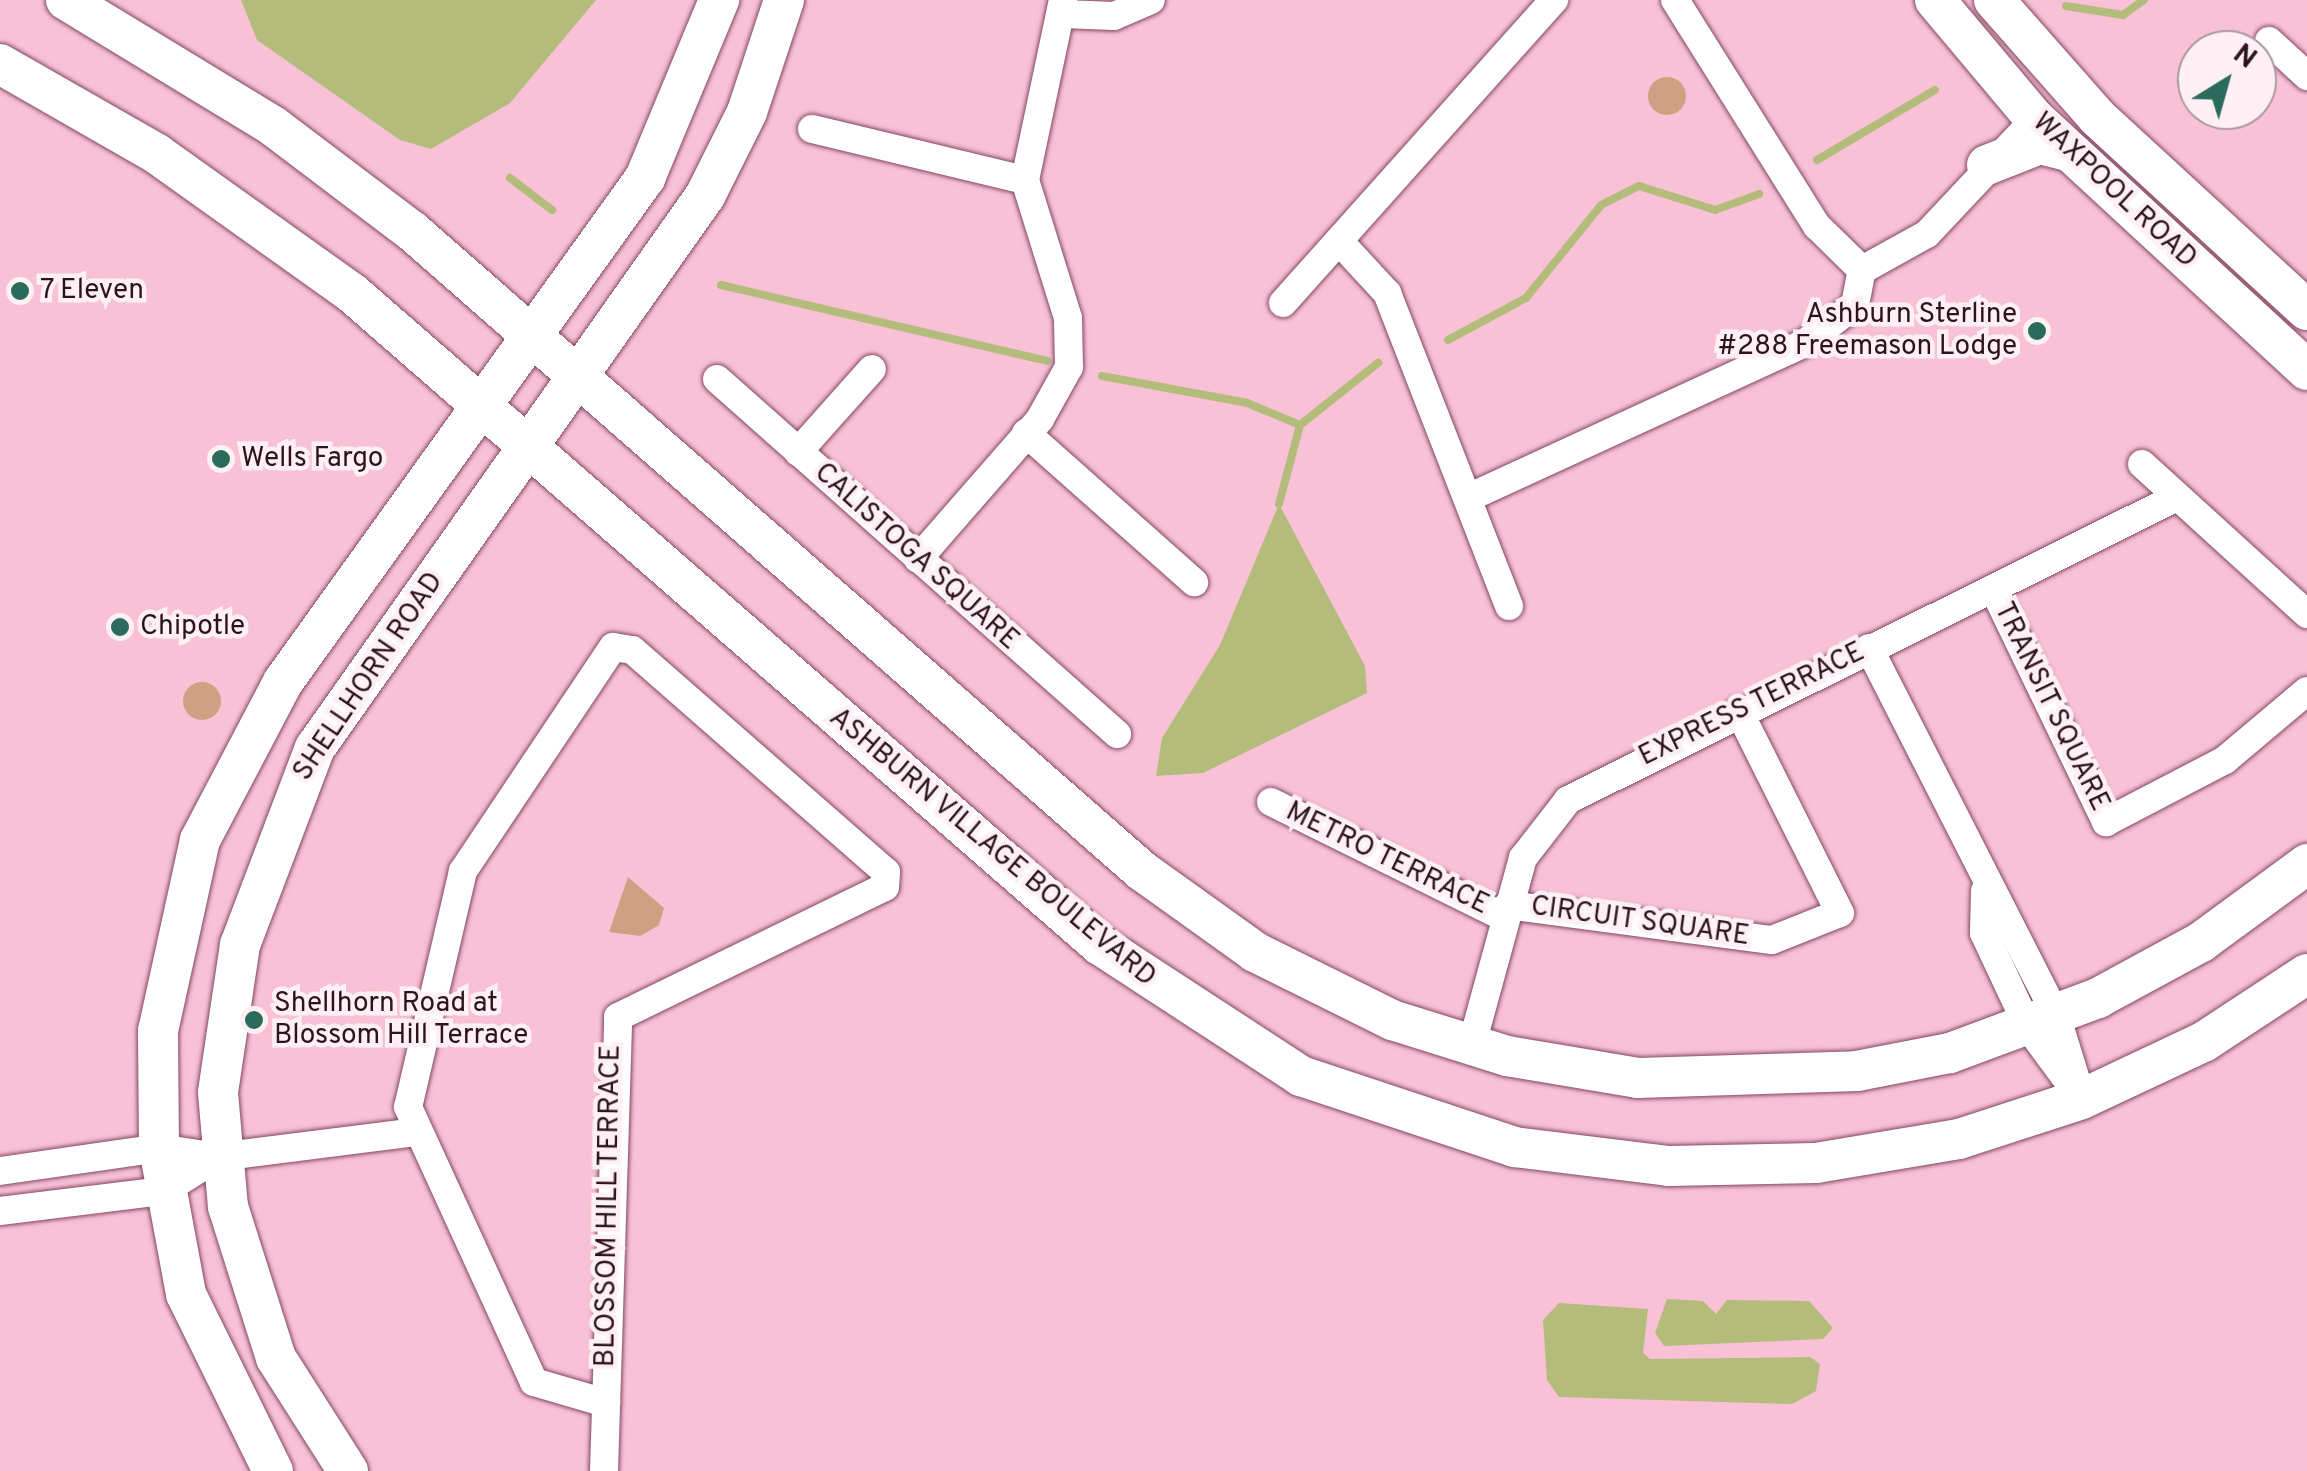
<!DOCTYPE html>
<html>
<head>
<meta charset="utf-8">
<style>
	body { margin:0 }
	#map { position:relative; width:2307px; height:1471px; overflow:hidden; background:#f8c1d6; font-family:Overpass,sans-serif }
	div>[style] { position:absolute }
	.green>* { inset:0; background:#cfa081 }
	.round { border-radius:50% }
	.water>* { inset:0; background:#b4bc7c }
	.stream>* { height:8px; margin:-4px; padding:0 4px; transform-origin:4px; border-radius:4px; background:#b4bc7c }
	.roads { filter:drop-shadow(0 0 2px #824861) drop-shadow(0 0 2px #824861) }
	.street>* { height:28px; margin:-14px; padding:0 14px; transform-origin:14px; border-radius:14px; background:#fff }
	.secondary>* { height:40px; margin:-20px; padding:0 20px; transform-origin:20px; border-radius:20px; background:#fff }
	.dots>* { width:28px; height:28px; translate:-50% -50%; box-sizing:border-box; border:5px solid #fef0f5; border-radius:50% }
	span { translate:-50% -50%; white-space:nowrap; text-align:center; line-height:1.15; -webkit-text-stroke:9px #fef0f5; paint-order:stroke }
	.street-label { font-size:28px; color:#2c131e }
	.poi-label { font-size:28px; color:#2c131e }
	.left { translate:0 -50%; text-align:left }
	.right { translate:-100% -50%; text-align:right }
	.north { position:absolute; left:2177px; top:30px; width:100px; height:100px; box-sizing:border-box; background:#fef0f5; border:2px solid #aa989f; border-radius:50%; rotate:37deg; font-size:28px; font-weight:700; line-height:40px; text-align:center; color:#2c131e }
	.north::after { content:''; display:block; margin:auto; width:35px; height:45px; background:#2a6b5b; clip-path:polygon(50% 0,100% 100%,50% 72%,0 100%) }
</style>
</head>
<body>
<div id="map">
	<div class="green">
		<i class="round" style="left:1648px;top:77px;width:38px;height:38px"></i>
		<i class="round" style="left:183px;top:682px;width:38px;height:38px"></i>
		<i style="clip-path:polygon(628px 877px,664px 908px,659px 925px,640px 936px,609px 932px)"></i>
	</div>
	<div class="water">
		<i style="clip-path:polygon(241px 0,596px 0,510px 103px,431px 149px,400px 140px,257px 40px)"></i>
		<i style="clip-path:polygon(1279px 504px,1365px 666px,1367px 693px,1203px 773px,1156px 776px,1162px 738px,1220px 645px)"></i>
		<i style="clip-path:polygon(1667px 1299px,1703px 1301px,1716px 1314px,1727px 1300px,1809px 1301px,1833px 1328px,1823px 1339px,1664px 1346px,1655px 1333px)"></i>
		<i style="clip-path:polygon(1559px 1303px,1648px 1309px,1643px 1353px,1650px 1359px,1810px 1357px,1820px 1364px,1816px 1391px,1792px 1404px,1559px 1397px,1547px 1380px,1543px 1320px)"></i>
	</div>
	<div class="stream">
		<i style="left:2066px;top:6px;width:58px;rotate:9deg"></i>
		<i style="left:2123px;top:15px;width:26px;rotate:-36deg"></i>
		<i style="left:1817px;top:160px;width:137px;rotate:-30.7deg"></i>
		<i style="left:510px;top:178px;width:53px;rotate:37.3deg"></i>
		<i style="left:721px;top:285px;width:335px;rotate:13.1deg"></i>
		<i style="left:1448px;top:340px;width:89px;rotate:-28.3deg"></i>
		<i style="left:1526px;top:298px;width:119px;rotate:-51.1deg"></i>
		<i style="left:1601px;top:205px;width:42px;rotate:-26.6deg"></i>
		<i style="left:1639px;top:186px;width:80px;rotate:17.5deg"></i>
		<i style="left:1715px;top:210px;width:47px;rotate:-20deg"></i>
		<i style="left:1102px;top:376px;width:147px;rotate:10.5deg"></i>
		<i style="left:1247px;top:403px;width:57px;rotate:22.5deg"></i>
		<i style="left:1279px;top:504px;width:82px;rotate:-75.1deg"></i>
		<i style="left:1300px;top:425px;width:100px;rotate:-38.5deg"></i>
	</div>
	<div class="roads">
		<div class="street">
			<i style="left:1675px;top:0;width:267px;rotate:57.9deg"></i>
			<i style="left:1817px;top:226px;width:63px;rotate:44.4deg"></i>
			<i style="left:1063px;top:14px;width:51px;rotate:2.2deg"></i>
			<i style="left:1114px;top:16px;width:40px;rotate:-23.4deg"></i>
			<i style="left:2269px;top:41px;width:52px;rotate:42.6deg"></i>
			<i style="left:812px;top:129px;width:219px;rotate:13.5deg"></i>
			<i style="left:1339px;top:241px;width:71px;rotate:47.3deg"></i>
			<i style="left:1387px;top:293px;width:336px;rotate:68.7deg"></i>
			<i style="left:1283px;top:303px;width:407px;rotate:-48.2deg"></i>
			<i style="left:717px;top:379px;width:535px;rotate:41.59deg"></i>
			<i style="left:1026px;top:433px;width:225px;rotate:41.6deg"></i>
			<i style="left:798px;top:452px;width:111px;rotate:-48.3deg"></i>
			<i style="left:2142px;top:464px;width:223px;rotate:42.3deg"></i>
			<i style="left:1470px;top:497px;width:369px;rotate:-24.7deg"></i>
			<i style="left:1805px;top:343px;width:63px;rotate:-37.2deg"></i>
			<i style="left:1855px;top:305px;width:36px;rotate:-79deg"></i>
			<i style="left:1862px;top:270px;width:74px;rotate:-29deg"></i>
			<i style="left:1927px;top:234px;width:158px;rotate:-46.8deg"></i>
			<i style="left:918px;top:559px;width:186px;rotate:-48.9deg"></i>
			<i style="left:1040px;top:419px;width:60px;rotate:-60.9deg"></i>
			<i style="left:1069px;top:367px;width:49px;rotate:-91.2deg"></i>
			<i style="left:1068px;top:318px;width:145px;rotate:-107.3deg"></i>
			<i style="left:1025px;top:180px;width:184px;rotate:-78.1deg"></i>
			<i style="left:1994px;top:590px;width:258px;rotate:64.2deg"></i>
			<i style="left:2106px;top:822px;width:134px;rotate:-27.5deg"></i>
			<i style="left:2225px;top:760px;width:107px;rotate:-40.1deg"></i>
			<i style="left:1869px;top:648px;width:412px;rotate:63deg"></i>
			<i style="left:2056px;top:1015px;width:88px;rotate:72.8deg"></i>
			<i style="left:1271px;top:802px;width:260px;rotate:26.3deg"></i>
			<i style="left:1985px;top:891px;width:42px;rotate:91.4deg"></i>
			<i style="left:1984px;top:933px;width:104px;rotate:64.9deg"></i>
			<i style="left:2028px;top:1027px;width:67px;rotate:53.5deg"></i>
			<i style="left:1508px;top:905px;width:266px;rotate:7.6deg"></i>
			<i style="left:1772px;top:940px;width:73px;rotate:-21.7deg"></i>
			<i style="left:1840px;top:913px;width:226px;rotate:-116.6deg"></i>
			<i style="left:1472px;top:1044px;width:193px;rotate:-74.7deg"></i>
			<i style="left:1523px;top:858px;width:73px;rotate:-52.2deg"></i>
			<i style="left:1568px;top:800px;width:680px;rotate:-26.45deg"></i>
			<i style="left:0;top:1171px;width:161px;rotate:-8.2deg"></i>
			<i style="left:159px;top:1148px;width:60px;rotate:8.7deg"></i>
			<i style="left:0;top:1211px;width:165px;rotate:-7deg"></i>
			<i style="left:164px;top:1191px;width:64px;rotate:-32.2deg"></i>
			<i style="left:218px;top:1157px;width:199px;rotate:-7.2deg"></i>
			<i style="left:604px;top:1471px;width:454px;rotate:-88.2deg"></i>
			<i style="left:618px;top:1017px;width:297px;rotate:-26deg"></i>
			<i style="left:885px;top:887px;width:15px;rotate:-86deg"></i>
			<i style="left:886px;top:872px;width:337px;rotate:-138.8deg"></i>
			<i style="left:632px;top:650px;width:19px;rotate:-171deg"></i>
			<i style="left:613px;top:647px;width:270px;rotate:123.8deg"></i>
			<i style="left:463px;top:871px;width:242px;rotate:103.1deg"></i>
			<i style="left:408px;top:1107px;width:302px;rotate:65.4deg"></i>
			<i style="left:534px;top:1382px;width:75px;rotate:16.3deg"></i>
		</div>
		<div class="secondary">
			<i style="left:66px;top:0;width:242px;rotate:31.3deg"></i>
			<i style="left:273px;top:126px;width:174px;rotate:37.1deg"></i>
			<i style="left:412px;top:231px;width:971px;rotate:41.24deg"></i>
			<i style="left:1142px;top:871px;width:139px;rotate:35.6deg"></i>
			<i style="left:1255px;top:952px;width:153px;rotate:26.4deg"></i>
			<i style="left:1392px;top:1020px;width:121px;rotate:17.4deg"></i>
			<i style="left:1507px;top:1056px;width:133px;rotate:9.5deg"></i>
			<i style="left:1638px;top:1078px;width:219px;rotate:-1.8deg"></i>
			<i style="left:1857px;top:1071px;width:95px;rotate:-11deg"></i>
			<i style="left:1950px;top:1053px;width:158px;rotate:-20.4deg"></i>
			<i style="left:2098px;top:998px;width:117px;rotate:-28.5deg"></i>
			<i style="left:2201px;top:942px;width:132px;rotate:-36.3deg"></i>
			<i style="left:1935px;top:0;width:155px;rotate:50deg"></i>
			<i style="left:2035px;top:119px;width:370px;rotate:42.7deg"></i>
			<i style="left:1994px;top:0;width:156px;rotate:48.6deg"></i>
			<i style="left:2097px;top:117px;width:285px;rotate:42.6deg"></i>
			<i style="left:0;top:64px;width:181px;rotate:29.8deg"></i>
			<i style="left:157px;top:154px;width:239px;rotate:35.5deg"></i>
			<i style="left:352px;top:293px;width:992px;rotate:41.08deg"></i>
			<i style="left:1100px;top:945px;width:240px;rotate:33.1deg"></i>
			<i style="left:1301px;top:1076px;width:225px;rotate:18.4deg"></i>
			<i style="left:1514px;top:1147px;width:156px;rotate:7deg"></i>
			<i style="left:1669px;top:1166px;width:147px;rotate:-1.2deg"></i>
			<i style="left:1816px;top:1163px;width:145px;rotate:-9.5deg"></i>
			<i style="left:1959px;top:1139px;width:129px;rotate:-18deg"></i>
			<i style="left:2082px;top:1099px;width:136px;rotate:-25.2deg"></i>
			<i style="left:2205px;top:1041px;width:122px;rotate:-33.3deg"></i>
			<i style="left:1987px;top:165px;width:57px;rotate:-21.6deg"></i>
			<i style="left:2040px;top:144px;width:30px;rotate:14deg"></i>
			<i style="left:273px;top:1471px;width:197px;rotate:-116.2deg"></i>
			<i style="left:186px;top:1294px;width:148px;rotate:-100.5deg"></i>
			<i style="left:159px;top:1148px;width:117px;rotate:-90.5deg"></i>
			<i style="left:158px;top:1031px;width:196px;rotate:-77.6deg"></i>
			<i style="left:200px;top:840px;width:178px;rotate:-62.3deg"></i>
			<i style="left:283px;top:682px;width:621px;rotate:-54.31deg"></i>
			<i style="left:645px;top:178px;width:193px;rotate:-67.4deg"></i>
			<i style="left:348px;top:1471px;width:134px;rotate:-122.5deg"></i>
			<i style="left:276px;top:1358px;width:158px;rotate:-107.6deg"></i>
			<i style="left:228px;top:1207px;width:115px;rotate:-95deg"></i>
			<i style="left:218px;top:1092px;width:149px;rotate:-81.5deg"></i>
			<i style="left:240px;top:945px;width:211px;rotate:-69.2deg"></i>
			<i style="left:315px;top:748px;width:676px;rotate:-54.76deg"></i>
			<i style="left:705px;top:196px;width:94px;rotate:-63.4deg"></i>
			<i style="left:747px;top:112px;width:118px;rotate:-71.7deg"></i>
		</div>
	</div>
	<div class="dots">
		<i style="left:20px;top:291px;background:#2a6b5b"></i>
		<i style="left:2037px;top:331px;background:#2a6b5b"></i>
		<i style="left:221px;top:459px;background:#2a6b5b"></i>
		<i style="left:120px;top:627px;background:#2a6b5b"></i>
		<i style="left:254px;top:1020px;background:#2a6b5b"></i>
	</div>
	<div class="street-label">
		<span style="left:2114px;top:191px;rotate:43deg">WAXPOOL ROAD</span>
		<span style="left:916px;top:557px;rotate:42deg">CALISTOGA SQUARE</span>
		<span style="left:369px;top:677px;rotate:-56deg">SHELLHORN ROAD</span>
		<span style="left:1752px;top:705px;rotate:-26deg">EXPRESS TERRACE</span>
		<span style="left:2051px;top:707px;rotate:64deg">TRANSIT SQUARE</span>
		<span style="left:992px;top:848px;rotate:40deg">ASHBURN VILLAGE BOULEVARD</span>
		<span style="left:1387px;top:859px;rotate:26deg">METRO TERRACE</span>
		<span style="left:1640px;top:922px;rotate:8deg">CIRCUIT SQUARE</span>
		<span style="left:609px;top:1206px;rotate:-89deg">BLOSSOM HILL TERRACE</span>
	</div>
	<div class="poi-label">
		<span class="left" style="left:40px;top:291px">7 Eleven</span>
		<span class="right" style="left:2017px;top:331px">Ashburn Sterline<br>#288 Freemason Lodge</span>
		<span class="left" style="left:241px;top:459px">Wells Fargo</span>
		<span class="left" style="left:140px;top:627px">Chipotle</span>
		<span class="left" style="left:274px;top:1020px">Shellhorn Road at<br>Blossom Hill Terrace</span>
	</div>
	<div class="north">N</div>
</div>
</body>
</html>
